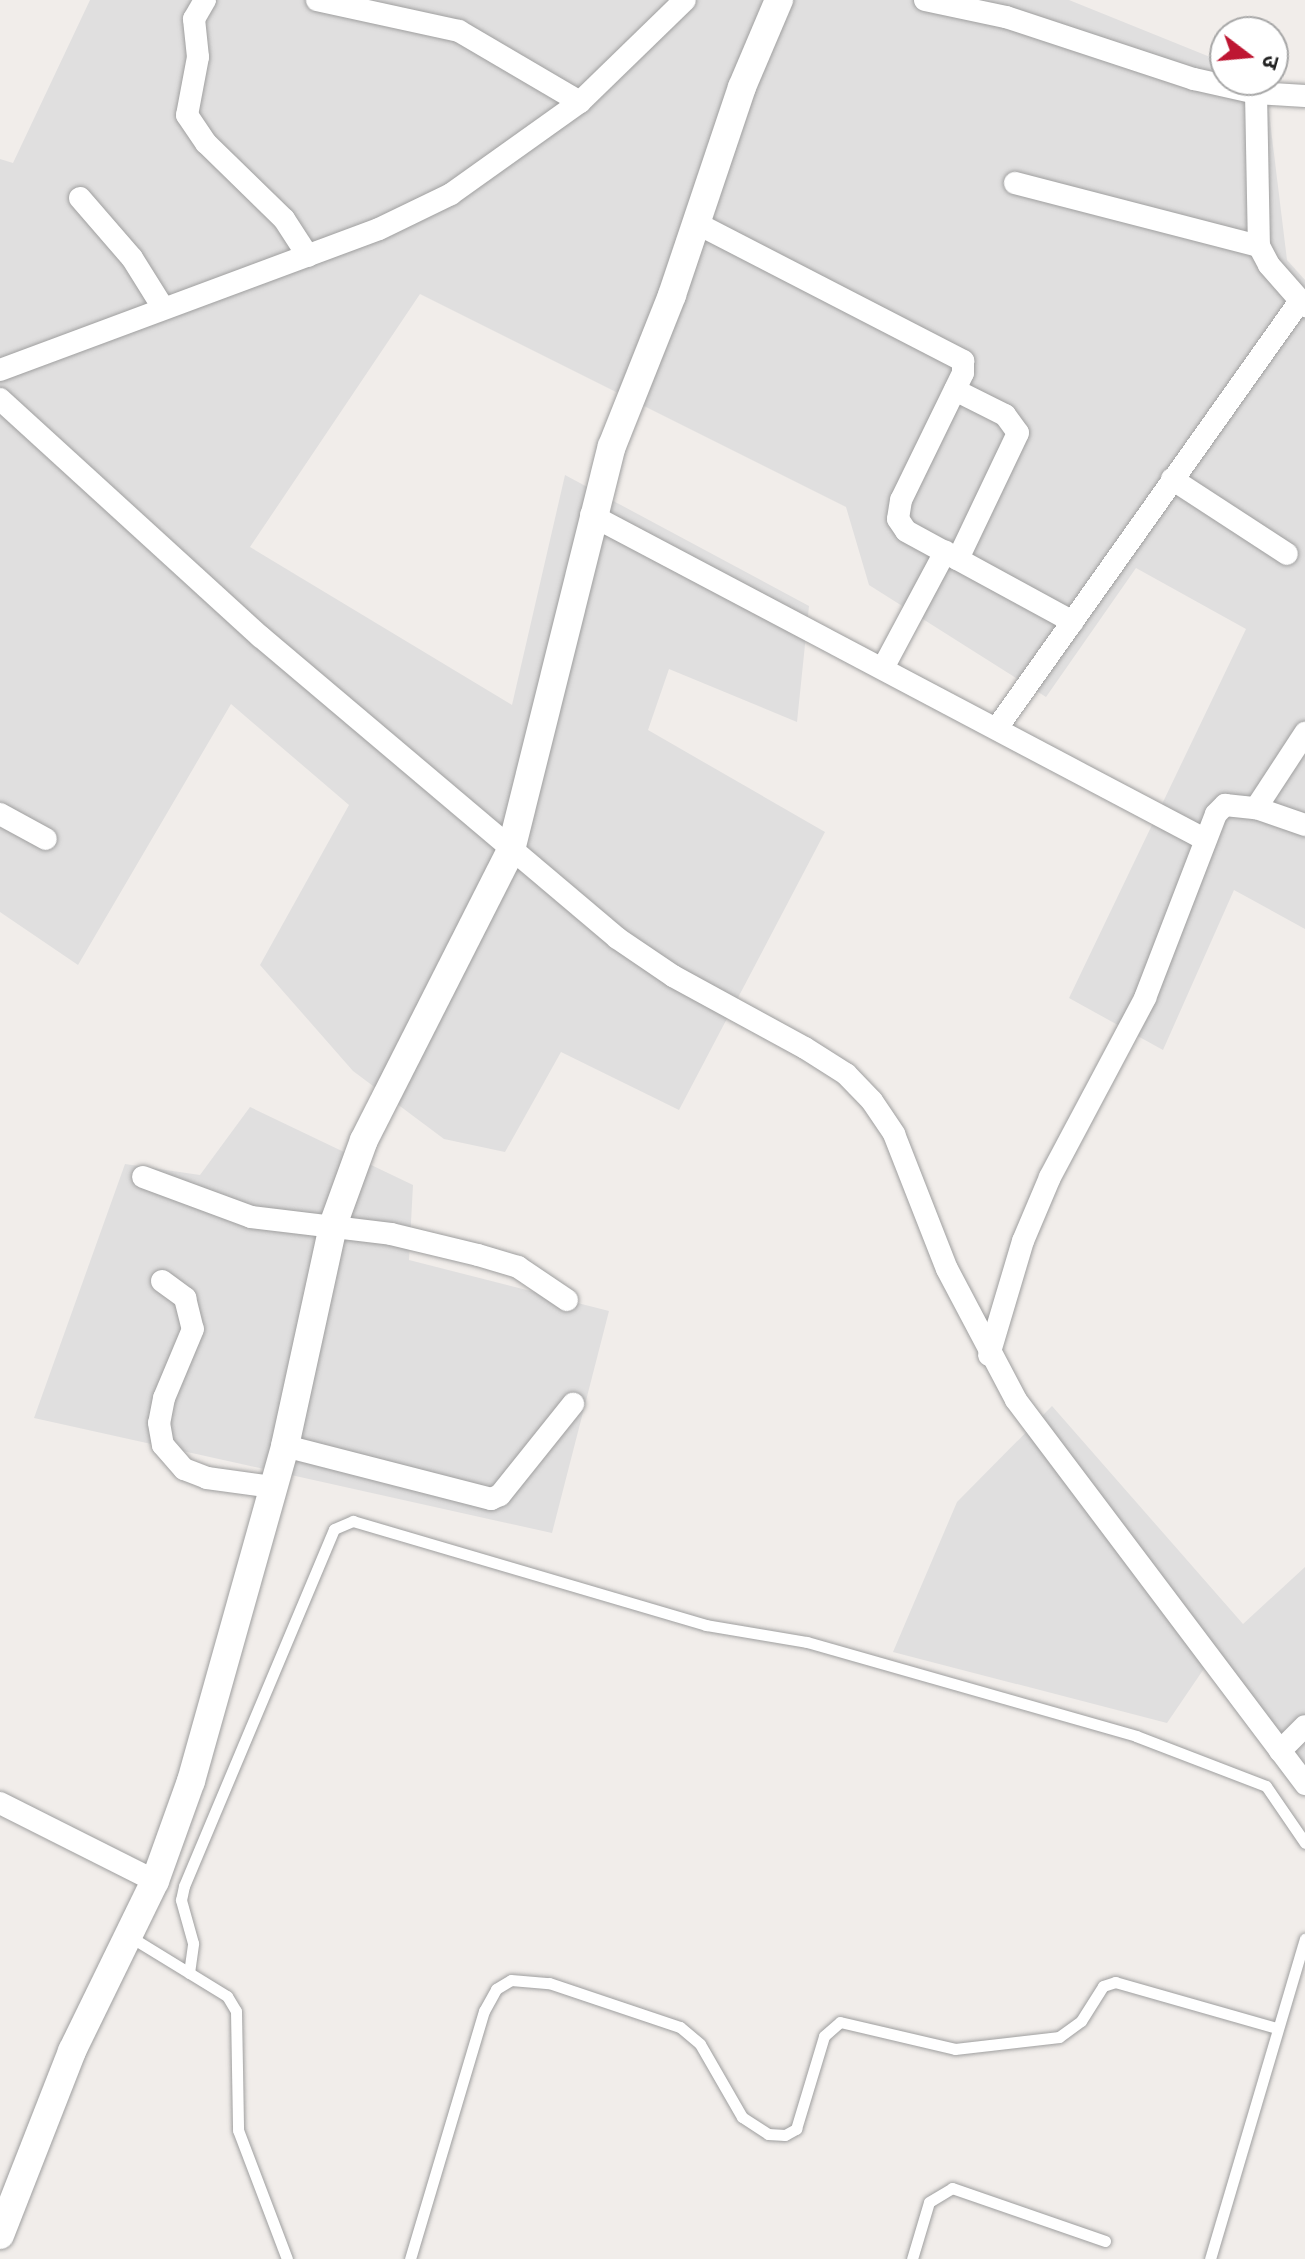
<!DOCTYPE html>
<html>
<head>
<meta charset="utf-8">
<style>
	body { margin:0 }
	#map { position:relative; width:1305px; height:2259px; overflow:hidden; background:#f1edea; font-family:"DM Sans","Noto Sans Devanagari",sans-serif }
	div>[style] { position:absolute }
	.residential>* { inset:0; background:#e0dfdf }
	.roads { filter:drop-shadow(0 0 2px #9f9f9f) drop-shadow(0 0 2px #9f9f9f) }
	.service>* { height:11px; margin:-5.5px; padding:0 5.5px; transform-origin:5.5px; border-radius:5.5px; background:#fff }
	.minor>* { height:22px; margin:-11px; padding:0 11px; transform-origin:11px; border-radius:11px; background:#fff }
	.tertiary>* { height:28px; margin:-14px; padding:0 14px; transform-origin:14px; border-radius:14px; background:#fff }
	span { translate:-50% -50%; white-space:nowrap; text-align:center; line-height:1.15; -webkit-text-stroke:8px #fff; paint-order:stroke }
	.north { position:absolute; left:1209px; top:16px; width:80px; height:80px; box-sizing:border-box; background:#fff; border:2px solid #a7a7a7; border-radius:50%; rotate:106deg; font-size:22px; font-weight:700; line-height:32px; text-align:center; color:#222 }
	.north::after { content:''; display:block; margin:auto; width:28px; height:36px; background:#be1632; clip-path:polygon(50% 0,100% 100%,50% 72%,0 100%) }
</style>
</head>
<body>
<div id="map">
	<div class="residential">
		<i style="clip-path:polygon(90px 0,1069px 0,1225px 63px,1225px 80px,1265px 80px,1287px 260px,1305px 280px,1305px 929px,1234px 890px,1163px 1050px,1069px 998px,1246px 629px,1136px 568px,1046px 697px,869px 585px,846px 507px,420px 294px,250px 547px,512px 705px,565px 475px,809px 606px,797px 722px,669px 669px,648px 730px,825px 832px,679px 1110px,561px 1052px,505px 1152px,444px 1139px,353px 1071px,260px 965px,349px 805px,231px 704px,78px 965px,0 912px,0 159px,13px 163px)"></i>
		<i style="clip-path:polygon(250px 1107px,413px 1185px,409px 1260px,609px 1311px,552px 1533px,34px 1418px,125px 1164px,200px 1175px)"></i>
		<i style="clip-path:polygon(1052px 1406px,1243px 1624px,1305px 1567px,1305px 1768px,1233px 1686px,1218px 1648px,1167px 1723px,893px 1652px,957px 1502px)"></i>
	</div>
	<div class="roads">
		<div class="service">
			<i style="left:129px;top:1936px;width:115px;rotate:31.5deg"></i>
			<i style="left:227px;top:1996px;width:17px;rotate:59deg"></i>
			<i style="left:236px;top:2011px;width:119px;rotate:89deg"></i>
			<i style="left:238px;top:2130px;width:138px;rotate:69.2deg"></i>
			<i style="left:189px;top:1973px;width:30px;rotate:-82deg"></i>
			<i style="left:193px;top:1943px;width:45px;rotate:-105.6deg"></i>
			<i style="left:181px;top:1900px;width:14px;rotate:-78deg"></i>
			<i style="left:184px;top:1886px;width:387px;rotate:-67.2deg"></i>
			<i style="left:334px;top:1529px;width:21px;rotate:-23deg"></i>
			<i style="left:353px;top:1521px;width:368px;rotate:16.4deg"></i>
			<i style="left:706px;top:1625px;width:102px;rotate:9.6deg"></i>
			<i style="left:807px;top:1642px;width:342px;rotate:15.9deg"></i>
			<i style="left:1136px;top:1736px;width:139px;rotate:21deg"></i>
			<i style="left:1266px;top:1786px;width:69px;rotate:55.6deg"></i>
			<i style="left:410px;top:2259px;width:259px;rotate:-73.4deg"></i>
			<i style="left:484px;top:2011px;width:25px;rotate:-61deg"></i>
			<i style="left:496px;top:1989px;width:17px;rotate:-31deg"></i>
			<i style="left:511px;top:1980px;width:38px;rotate:5deg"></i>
			<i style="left:549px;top:1983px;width:138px;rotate:18.6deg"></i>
			<i style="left:680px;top:2027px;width:26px;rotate:40deg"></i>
			<i style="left:700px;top:2044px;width:84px;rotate:60.1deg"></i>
			<i style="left:742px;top:2117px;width:31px;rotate:33deg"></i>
			<i style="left:768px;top:2134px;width:17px;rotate:3deg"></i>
			<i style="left:785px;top:2135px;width:13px;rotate:-29deg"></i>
			<i style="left:796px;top:2129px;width:97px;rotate:-73.2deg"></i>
			<i style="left:824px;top:2036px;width:21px;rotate:-41deg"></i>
			<i style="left:840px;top:2022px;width:118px;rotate:13.2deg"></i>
			<i style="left:955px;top:2049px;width:105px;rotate:-6.6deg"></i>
			<i style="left:1059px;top:2037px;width:27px;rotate:-36deg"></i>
			<i style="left:1081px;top:2021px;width:41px;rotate:-57.8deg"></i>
			<i style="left:1103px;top:1986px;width:13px;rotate:-18deg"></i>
			<i style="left:1115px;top:1982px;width:167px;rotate:15.9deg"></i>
			<i style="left:912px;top:2259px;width:59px;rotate:-73.4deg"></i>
			<i style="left:929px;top:2202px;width:27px;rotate:-31deg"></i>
			<i style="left:952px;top:2188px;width:162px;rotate:19.1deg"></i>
			<i style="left:1210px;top:2259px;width:334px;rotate:-73.5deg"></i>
		</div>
		<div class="minor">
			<i style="left:205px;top:0;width:22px;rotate:120deg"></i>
			<i style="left:194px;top:19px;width:38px;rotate:84deg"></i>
			<i style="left:198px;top:57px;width:59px;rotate:100.7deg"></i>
			<i style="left:187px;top:115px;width:34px;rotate:56deg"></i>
			<i style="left:206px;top:143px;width:109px;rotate:44.3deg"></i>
			<i style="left:284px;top:219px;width:44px;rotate:57deg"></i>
			<i style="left:317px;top:0;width:145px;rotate:12.3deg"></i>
			<i style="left:459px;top:31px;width:140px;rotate:30.4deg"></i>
			<i style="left:925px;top:0;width:83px;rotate:11.9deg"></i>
			<i style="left:1006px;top:17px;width:198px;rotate:18.3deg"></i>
			<i style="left:1194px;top:79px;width:64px;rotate:12.7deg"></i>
			<i style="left:1256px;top:93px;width:153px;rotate:88.9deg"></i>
			<i style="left:1259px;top:246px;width:21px;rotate:62deg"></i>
			<i style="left:1269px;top:265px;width:55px;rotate:48.7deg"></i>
			<i style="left:1256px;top:93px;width:49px;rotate:3.5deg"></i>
			<i style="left:1015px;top:183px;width:252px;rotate:14.5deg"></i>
			<i style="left:80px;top:198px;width:79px;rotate:49.1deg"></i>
			<i style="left:132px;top:258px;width:57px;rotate:58deg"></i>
			<i style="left:696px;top:223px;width:301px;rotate:27.3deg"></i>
			<i style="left:963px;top:361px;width:12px;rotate:90deg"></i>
			<i style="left:963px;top:373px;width:141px;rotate:116deg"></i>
			<i style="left:901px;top:500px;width:19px;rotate:99deg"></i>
			<i style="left:898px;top:519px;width:14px;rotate:56deg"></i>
			<i style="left:906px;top:531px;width:190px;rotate:28.6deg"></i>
			<i style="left:0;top:370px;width:404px;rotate:-20.4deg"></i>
			<i style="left:379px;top:229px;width:80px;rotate:-25.9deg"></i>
			<i style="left:451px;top:194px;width:158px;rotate:-35.5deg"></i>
			<i style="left:580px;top:102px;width:146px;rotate:-44.2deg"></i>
			<i style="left:955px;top:390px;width:56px;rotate:26.6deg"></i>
			<i style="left:1005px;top:415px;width:22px;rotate:54deg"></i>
			<i style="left:1018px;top:433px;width:140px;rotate:115.5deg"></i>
			<i style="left:0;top:399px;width:353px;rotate:42.4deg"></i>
			<i style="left:261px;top:637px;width:466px;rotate:40.2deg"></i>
			<i style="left:617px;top:938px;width:68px;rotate:34.2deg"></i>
			<i style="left:673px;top:976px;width:150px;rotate:28.6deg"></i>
			<i style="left:805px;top:1048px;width:49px;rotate:32.4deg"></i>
			<i style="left:846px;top:1074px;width:37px;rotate:46deg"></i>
			<i style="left:872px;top:1101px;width:40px;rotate:56deg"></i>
			<i style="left:894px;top:1134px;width:145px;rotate:68.6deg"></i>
			<i style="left:947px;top:1269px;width:148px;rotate:62.2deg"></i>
			<i style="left:1016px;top:1400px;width:481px;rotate:53deg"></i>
			<i style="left:1172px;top:479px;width:137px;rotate:33.1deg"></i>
			<i style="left:591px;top:515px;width:693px;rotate:27.86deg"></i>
			<i style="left:883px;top:668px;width:132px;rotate:-61.9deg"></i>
			<i style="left:997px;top:728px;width:524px;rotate:-54.64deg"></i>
			<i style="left:1256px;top:808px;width:52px;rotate:19.1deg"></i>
			<i style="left:0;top:814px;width:52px;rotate:28.5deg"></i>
			<i style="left:143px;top:1177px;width:115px;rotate:20.3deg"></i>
			<i style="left:251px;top:1217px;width:141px;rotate:6.9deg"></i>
			<i style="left:391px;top:1234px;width:89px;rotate:13.6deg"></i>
			<i style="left:478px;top:1255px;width:42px;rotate:16.7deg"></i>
			<i style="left:518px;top:1267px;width:59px;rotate:34deg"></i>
			<i style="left:162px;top:1281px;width:29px;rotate:36deg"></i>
			<i style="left:185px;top:1298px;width:32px;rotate:76deg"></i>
			<i style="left:193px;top:1329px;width:75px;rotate:112.8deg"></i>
			<i style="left:164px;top:1398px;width:25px;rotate:101deg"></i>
			<i style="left:159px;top:1423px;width:22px;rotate:80deg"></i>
			<i style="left:163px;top:1445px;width:32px;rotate:49deg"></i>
			<i style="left:184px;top:1469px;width:25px;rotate:21deg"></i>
			<i style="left:207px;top:1478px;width:67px;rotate:7.8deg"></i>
			<i style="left:989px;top:1355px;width:119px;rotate:-73.4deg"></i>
			<i style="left:1023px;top:1241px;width:69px;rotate:-67.1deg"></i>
			<i style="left:1050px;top:1177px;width:203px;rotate:-62deg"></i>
			<i style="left:1145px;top:998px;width:197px;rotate:-68.9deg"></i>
			<i style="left:1216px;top:814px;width:13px;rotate:-45deg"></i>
			<i style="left:1225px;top:805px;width:31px;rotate:6deg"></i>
			<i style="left:1256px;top:808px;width:90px;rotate:-56.8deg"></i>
			<i style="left:285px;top:1446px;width:213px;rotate:14.4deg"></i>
			<i style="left:491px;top:1499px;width:10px;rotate:-24deg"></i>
			<i style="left:500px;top:1495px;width:117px;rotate:-51.3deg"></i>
			<i style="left:1280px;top:1751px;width:35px;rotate:-45deg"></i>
			<i style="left:0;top:1803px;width:174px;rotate:26.7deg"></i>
		</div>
		<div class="tertiary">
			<i style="left:0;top:2235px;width:198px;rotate:-68.6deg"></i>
			<i style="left:72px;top:2051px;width:189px;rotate:-64deg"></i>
			<i style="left:155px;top:1881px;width:106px;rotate:-70.2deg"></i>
			<i style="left:191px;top:1781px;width:348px;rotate:-74.3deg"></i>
			<i style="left:285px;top:1446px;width:226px;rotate:-77.7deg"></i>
			<i style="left:333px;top:1225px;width:90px;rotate:-70deg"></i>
			<i style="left:364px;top:1140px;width:325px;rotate:-63.1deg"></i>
			<i style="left:511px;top:850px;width:416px;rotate:-76deg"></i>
			<i style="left:612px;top:446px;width:162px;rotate:-68.3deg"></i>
			<i style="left:672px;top:295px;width:219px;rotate:-71.4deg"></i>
			<i style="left:742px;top:87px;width:95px;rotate:-67deg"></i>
		</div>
	</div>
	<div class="north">उ</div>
</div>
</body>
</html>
